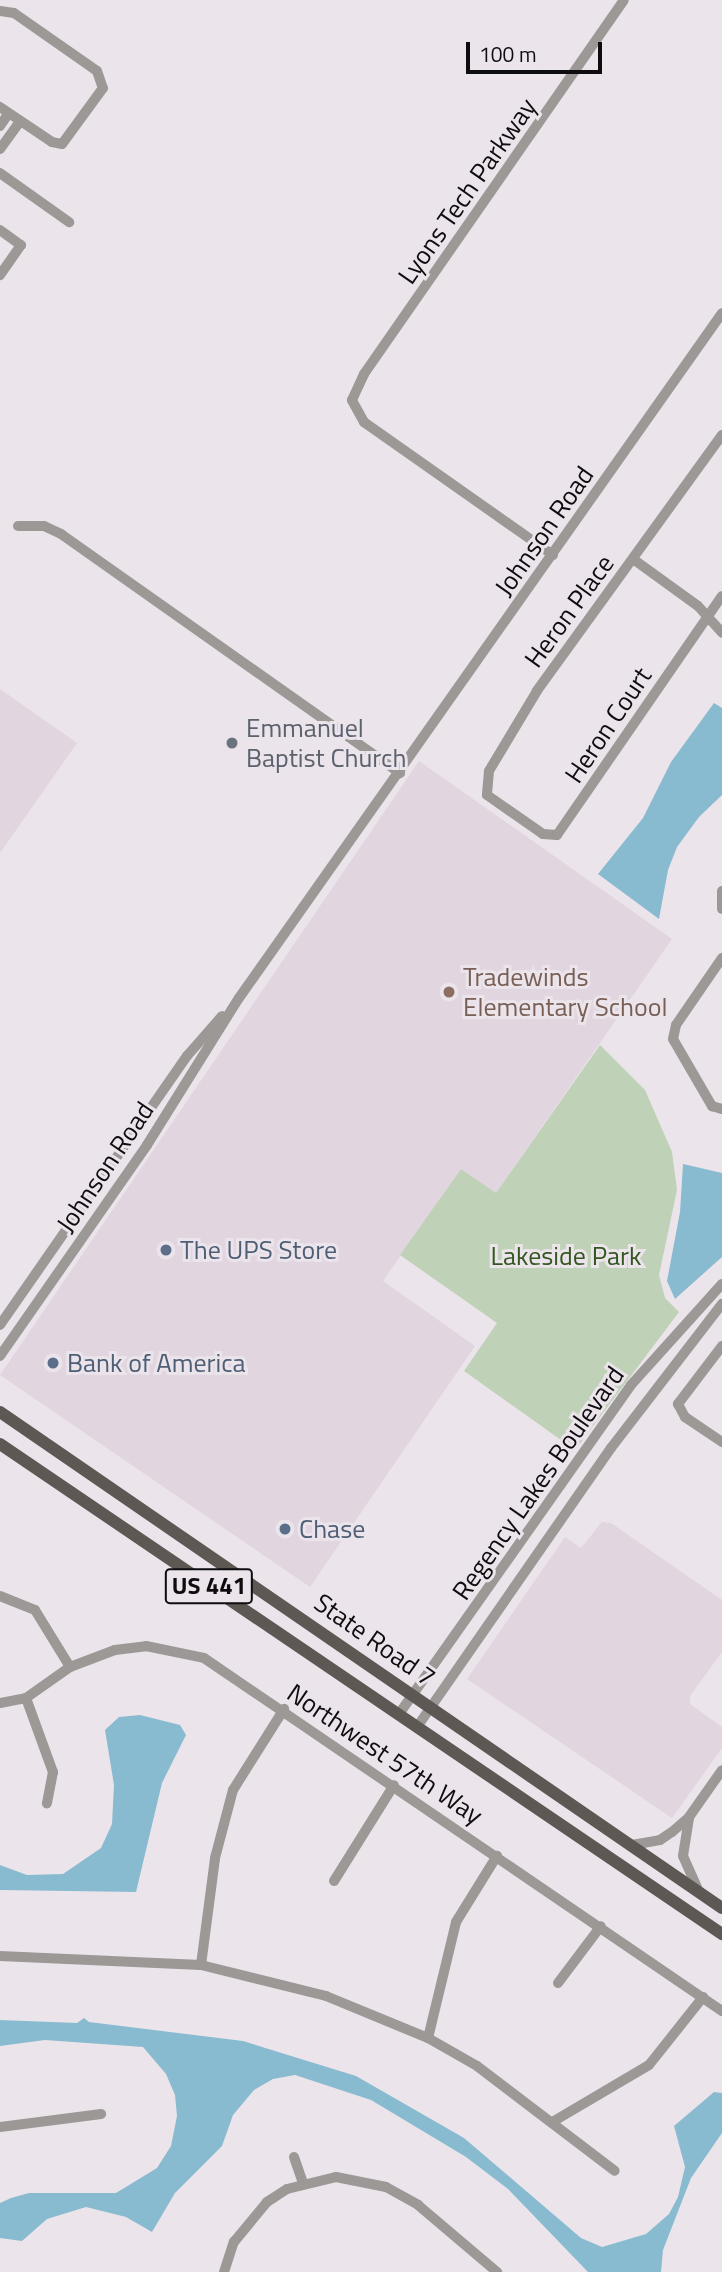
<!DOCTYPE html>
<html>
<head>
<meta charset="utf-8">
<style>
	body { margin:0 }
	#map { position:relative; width:722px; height:2272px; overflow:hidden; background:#ebe4eb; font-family:"Titillium Web",sans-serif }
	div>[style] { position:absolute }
	.built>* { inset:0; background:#e1d5e0 }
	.green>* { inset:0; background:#bfd1b6 }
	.water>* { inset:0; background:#89bbd0 }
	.minor>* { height:10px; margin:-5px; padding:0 5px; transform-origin:5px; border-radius:5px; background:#9b9896 }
	.major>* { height:12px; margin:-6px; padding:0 6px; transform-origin:6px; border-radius:6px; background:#5d5854 }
	.dots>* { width:19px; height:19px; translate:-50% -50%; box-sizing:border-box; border:4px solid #ebe4eb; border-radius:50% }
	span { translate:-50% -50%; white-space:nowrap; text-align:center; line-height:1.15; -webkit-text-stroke:6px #ebe4eb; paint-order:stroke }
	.shield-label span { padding:2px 5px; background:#ebe4eb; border:2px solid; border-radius:5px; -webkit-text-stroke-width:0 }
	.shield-label { font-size:24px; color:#0e0c0e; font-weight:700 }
	.street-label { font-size:26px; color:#0e0c0e }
	.worship-label { font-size:26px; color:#5b616d }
	.left { translate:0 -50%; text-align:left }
	.education-label { font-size:26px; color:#785e54 }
	.service-label { font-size:26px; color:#4e5e75 }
	.park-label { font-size:26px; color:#345620 }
	.scale { position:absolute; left:466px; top:42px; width:136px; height:32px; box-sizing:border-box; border:4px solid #0e0c0e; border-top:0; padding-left:9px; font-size:21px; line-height:24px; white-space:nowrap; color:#0e0c0e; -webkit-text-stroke:5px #ebe4eb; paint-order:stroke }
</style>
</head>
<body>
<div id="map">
	<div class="built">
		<i style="clip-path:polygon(0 689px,77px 743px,0 853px)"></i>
		<i style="clip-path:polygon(419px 761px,672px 939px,496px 1193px,461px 1169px,383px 1281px,475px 1346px,310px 1587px,0 1375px)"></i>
		<i style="clip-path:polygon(602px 1522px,611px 1523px,722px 1600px,722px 1652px,690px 1696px,690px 1704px,722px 1727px,722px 1748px,672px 1818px,467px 1679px,565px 1537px,581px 1548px)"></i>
	</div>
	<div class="green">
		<i style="clip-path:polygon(600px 1045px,645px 1090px,672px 1152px,677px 1190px,659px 1275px,665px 1298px,679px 1312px,575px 1450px,464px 1371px,497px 1323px,400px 1255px,461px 1169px,496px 1193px)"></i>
	</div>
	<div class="water">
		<i style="clip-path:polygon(714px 703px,722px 708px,722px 795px,699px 817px,677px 847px,668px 870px,659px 919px,598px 874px,643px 818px,671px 762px)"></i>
		<i style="clip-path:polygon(683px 1164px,722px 1173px,722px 1257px,675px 1299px,667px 1281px,680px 1212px)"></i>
		<i style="clip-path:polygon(140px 1715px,180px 1725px,186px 1735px,162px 1783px,136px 1892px,0 1890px,0 1865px,27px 1875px,63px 1874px,101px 1848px,112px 1824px,114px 1785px,105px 1730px,119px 1717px)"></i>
		<i style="clip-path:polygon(84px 2018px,89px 2022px,243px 2041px,356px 2076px,464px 2138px,581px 2238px,602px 2247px,646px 2234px,669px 2214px,678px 2197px,685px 2167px,674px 2126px,714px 2092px,722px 2093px,722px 2133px,691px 2178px,663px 2250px,661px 2272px,588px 2272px,508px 2189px,466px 2157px,371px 2100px,295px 2075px,273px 2079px,254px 2090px,233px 2115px,222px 2146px,175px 2193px,152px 2232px,126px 2217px,86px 2207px,47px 2219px,22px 2241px,0 2238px,0 2203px,11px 2198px,29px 2193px,116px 2193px,157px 2168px,171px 2146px,177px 2116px,175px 2095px,166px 2074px,143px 2047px,45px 2040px,0 2046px,0 2020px,77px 2023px)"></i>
	</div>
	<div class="minor">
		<i style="left:0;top:11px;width:14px;rotate:8deg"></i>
		<i style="left:14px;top:13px;width:101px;rotate:34.9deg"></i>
		<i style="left:97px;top:71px;width:18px;rotate:71deg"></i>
		<i style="left:103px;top:88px;width:69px;rotate:126.2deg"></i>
		<i style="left:62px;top:144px;width:10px;rotate:-169deg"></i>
		<i style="left:52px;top:142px;width:63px;rotate:-146.1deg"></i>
		<i style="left:0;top:126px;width:14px;rotate:-56deg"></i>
		<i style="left:0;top:149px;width:34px;rotate:-54deg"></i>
		<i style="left:0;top:173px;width:85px;rotate:35.4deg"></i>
		<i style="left:0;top:230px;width:26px;rotate:36deg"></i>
		<i style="left:21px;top:245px;width:37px;rotate:125deg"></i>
		<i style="left:722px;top:435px;width:316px;rotate:125.9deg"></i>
		<i style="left:537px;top:691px;width:93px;rotate:121deg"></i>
		<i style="left:489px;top:771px;width:24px;rotate:95deg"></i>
		<i style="left:487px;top:795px;width:68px;rotate:34.9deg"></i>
		<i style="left:543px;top:834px;width:14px;rotate:4deg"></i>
		<i style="left:557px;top:835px;width:290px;rotate:-55.4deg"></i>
		<i style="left:18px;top:526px;width:26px"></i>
		<i style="left:44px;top:526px;width:19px;rotate:25deg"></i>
		<i style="left:61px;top:534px;width:415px;rotate:35.2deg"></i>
		<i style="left:553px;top:555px;width:231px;rotate:-144.9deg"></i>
		<i style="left:364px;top:422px;width:25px;rotate:-119deg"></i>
		<i style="left:352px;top:400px;width:29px;rotate:-65deg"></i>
		<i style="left:364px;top:374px;width:455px;rotate:-55.2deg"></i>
		<i style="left:633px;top:559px;width:80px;rotate:35.9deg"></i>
		<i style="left:698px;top:606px;width:36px;rotate:48deg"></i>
		<i style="left:722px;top:891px;width:18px;rotate:90deg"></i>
		<i style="left:722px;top:958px;width:81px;rotate:124.5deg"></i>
		<i style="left:676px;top:1025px;width:14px;rotate:102deg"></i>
		<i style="left:673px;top:1039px;width:78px;rotate:59.8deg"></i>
		<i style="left:712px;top:1106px;width:10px;rotate:17deg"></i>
		<i style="left:0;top:1325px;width:328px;rotate:-55.2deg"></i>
		<i style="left:187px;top:1056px;width:53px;rotate:-48.8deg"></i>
		<i style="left:722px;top:1346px;width:73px;rotate:127.2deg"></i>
		<i style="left:678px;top:1404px;width:15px;rotate:62deg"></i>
		<i style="left:685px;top:1417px;width:45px;rotate:34deg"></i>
		<i style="left:0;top:1356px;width:257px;rotate:-55.1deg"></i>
		<i style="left:147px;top:1145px;width:173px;rotate:-58deg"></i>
		<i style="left:239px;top:998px;width:838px;rotate:-54.81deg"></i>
		<i style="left:0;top:1596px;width:38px;rotate:22deg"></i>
		<i style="left:35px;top:1610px;width:67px;rotate:58.4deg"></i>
		<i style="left:26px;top:1698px;width:79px;rotate:70deg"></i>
		<i style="left:53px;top:1772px;width:32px;rotate:101deg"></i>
		<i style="left:0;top:1703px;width:26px;rotate:-11deg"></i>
		<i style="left:26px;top:1698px;width:54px;rotate:-35.2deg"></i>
		<i style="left:70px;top:1667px;width:48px;rotate:-20.7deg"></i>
		<i style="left:115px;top:1650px;width:31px;rotate:-7deg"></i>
		<i style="left:146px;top:1646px;width:59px;rotate:11.7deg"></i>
		<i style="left:204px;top:1658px;width:627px;rotate:34.27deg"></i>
		<i style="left:399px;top:1714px;width:403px;rotate:-54.8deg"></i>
		<i style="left:631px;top:1385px;width:136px;rotate:-48deg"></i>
		<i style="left:417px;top:1727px;width:340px;rotate:-55.2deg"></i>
		<i style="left:611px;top:1448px;width:182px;rotate:-52.4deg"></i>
		<i style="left:689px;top:1818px;width:38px;rotate:99deg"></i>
		<i style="left:683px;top:1856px;width:39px;rotate:66deg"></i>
		<i style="left:632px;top:1845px;width:28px;rotate:-10deg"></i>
		<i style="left:660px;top:1840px;width:14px;rotate:-34deg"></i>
		<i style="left:672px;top:1832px;width:23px;rotate:-41deg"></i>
		<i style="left:689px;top:1817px;width:57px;rotate:-54.9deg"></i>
		<i style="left:334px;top:1881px;width:113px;rotate:-58deg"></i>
		<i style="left:0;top:1956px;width:201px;rotate:2.6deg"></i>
		<i style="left:201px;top:1965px;width:129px;rotate:13.9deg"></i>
		<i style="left:326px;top:1996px;width:110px;rotate:22.4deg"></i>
		<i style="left:428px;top:2038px;width:56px;rotate:29.7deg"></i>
		<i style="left:477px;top:2066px;width:173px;rotate:37.3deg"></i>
		<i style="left:201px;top:1965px;width:108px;rotate:-82.5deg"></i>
		<i style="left:215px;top:1858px;width:70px;rotate:-75.2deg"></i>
		<i style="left:233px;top:1790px;width:96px;rotate:-57.8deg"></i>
		<i style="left:558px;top:1983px;width:71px;rotate:-53deg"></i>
		<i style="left:428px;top:2038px;width:119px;rotate:-76.4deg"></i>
		<i style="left:456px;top:1922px;width:78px;rotate:-58.2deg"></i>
		<i style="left:554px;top:2121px;width:110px;rotate:-30.5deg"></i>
		<i style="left:649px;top:2065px;width:87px;rotate:-51.5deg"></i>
		<i style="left:0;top:2127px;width:102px;rotate:-7.3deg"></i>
		<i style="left:294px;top:2157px;width:28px;rotate:71deg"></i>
		<i style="left:224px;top:2272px;width:32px;rotate:-72deg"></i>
		<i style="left:234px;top:2242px;width:52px;rotate:-50.5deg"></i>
		<i style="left:267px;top:2202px;width:24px;rotate:-33deg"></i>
		<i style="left:287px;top:2189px;width:50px;rotate:-13.8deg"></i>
		<i style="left:336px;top:2177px;width:51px;rotate:11.3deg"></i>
		<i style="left:386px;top:2187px;width:37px;rotate:29deg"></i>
		<i style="left:418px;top:2205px;width:104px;rotate:40.3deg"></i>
	</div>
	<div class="major">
		<i style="left:0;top:1412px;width:876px;rotate:34.49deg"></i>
		<i style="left:0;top:1444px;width:873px;rotate:34.16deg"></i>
	</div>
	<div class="dots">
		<i style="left:232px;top:743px;background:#6b7280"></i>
		<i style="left:449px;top:992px;background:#8d6e63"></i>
		<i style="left:166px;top:1250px;background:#5c6f8a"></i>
		<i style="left:53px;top:1363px;background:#5c6f8a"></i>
		<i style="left:285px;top:1529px;background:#5c6f8a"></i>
	</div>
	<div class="shield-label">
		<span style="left:209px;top:1586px">US 441</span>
	</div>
	<div class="street-label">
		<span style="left:467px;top:191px;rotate:-55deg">Lyons Tech Parkway</span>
		<span style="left:544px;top:531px;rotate:-55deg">Johnson Road</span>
		<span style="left:569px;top:611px;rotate:-54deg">Heron Place</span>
		<span style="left:608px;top:725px;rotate:-56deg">Heron Court</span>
		<span style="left:105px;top:1167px;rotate:-56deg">Johnson Road</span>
		<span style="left:538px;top:1483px;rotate:-55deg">Regency Lakes Boulevard</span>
		<span style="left:375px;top:1640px;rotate:35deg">State Road 7</span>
		<span style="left:385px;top:1754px;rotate:34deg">Northwest 57th Way</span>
	</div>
	<div class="worship-label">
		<span class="left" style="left:246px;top:743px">Emmanuel<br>Baptist Church</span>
	</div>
	<div class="education-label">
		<span class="left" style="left:463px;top:992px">Tradewinds<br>Elementary School</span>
	</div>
	<div class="service-label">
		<span class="left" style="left:180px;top:1250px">The UPS Store</span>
		<span class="left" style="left:67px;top:1363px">Bank of America</span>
		<span class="left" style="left:299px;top:1529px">Chase</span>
	</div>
	<div class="park-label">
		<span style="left:566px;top:1256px">Lakeside Park</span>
	</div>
	<div class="scale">100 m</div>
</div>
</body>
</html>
